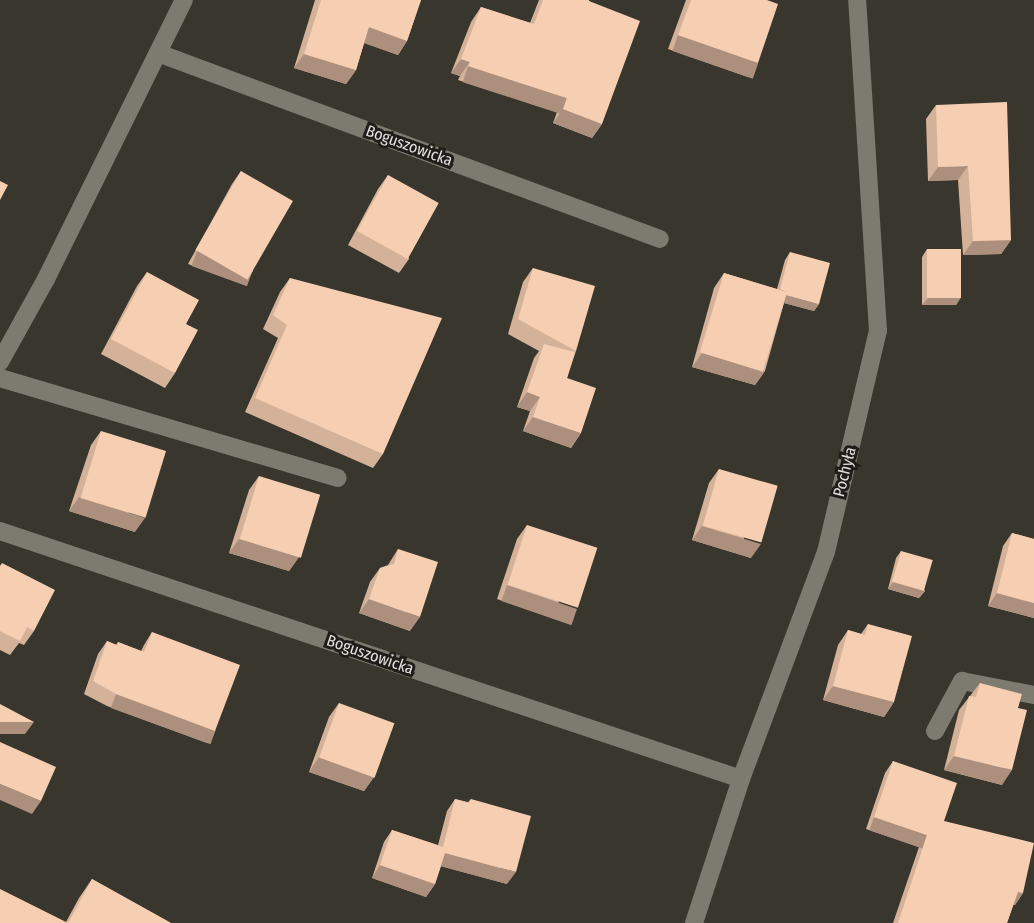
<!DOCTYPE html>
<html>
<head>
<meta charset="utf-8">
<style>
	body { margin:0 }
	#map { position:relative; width:1034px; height:923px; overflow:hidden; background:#38362d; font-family:"Fira Sans Condensed",sans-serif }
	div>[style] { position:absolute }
	.lane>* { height:18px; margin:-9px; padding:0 9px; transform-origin:9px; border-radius:9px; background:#7d7a70 }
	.street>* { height:18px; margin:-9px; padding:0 9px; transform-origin:9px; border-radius:9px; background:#7d7a70 }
	.secondary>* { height:18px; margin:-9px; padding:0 9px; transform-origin:9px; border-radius:9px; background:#7d7a70 }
	.wall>* { inset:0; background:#d4b199 }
	.shaded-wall>* { inset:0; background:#ac907d; transform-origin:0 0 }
	.building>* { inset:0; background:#f6ceb2; transform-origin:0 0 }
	span { translate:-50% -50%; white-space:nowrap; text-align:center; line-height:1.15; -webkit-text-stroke:6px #1e1d19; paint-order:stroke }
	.street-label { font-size:16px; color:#e3e1dc }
</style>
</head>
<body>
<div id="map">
	<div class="lane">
		<i style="left:0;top:378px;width:352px;rotate:16.5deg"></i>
		<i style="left:935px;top:731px;width:57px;rotate:-61.6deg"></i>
		<i style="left:962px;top:681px;width:73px;rotate:11deg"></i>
	</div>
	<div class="street">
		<i style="left:158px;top:53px;width:535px;rotate:20.33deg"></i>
		<i style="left:0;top:531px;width:781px;rotate:18.5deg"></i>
		<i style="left:694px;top:923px;width:151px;rotate:-71.9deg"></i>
		<i style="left:741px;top:779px;width:242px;rotate:-69.5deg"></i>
		<i style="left:826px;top:552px;width:227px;rotate:-76.8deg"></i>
		<i style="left:878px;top:331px;width:332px;rotate:-93.6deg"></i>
	</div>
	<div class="secondary">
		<i style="left:0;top:362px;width:95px;rotate:-61deg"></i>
		<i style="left:46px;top:279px;width:311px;rotate:-63.7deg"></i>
	</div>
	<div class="wall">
		<i style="clip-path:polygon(315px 0,421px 0,407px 41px,398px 55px,364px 43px,356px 70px,346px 84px,294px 68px)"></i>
		<i style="clip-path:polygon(539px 0,589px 0,602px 124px,592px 138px,553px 123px,557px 112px,458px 80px,460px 76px,451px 73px,471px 22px,481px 7px,530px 23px)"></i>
		<i style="clip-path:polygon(686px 0,767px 0,748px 77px,668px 49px)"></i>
		<i style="clip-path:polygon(936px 105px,1011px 240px,1001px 254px,963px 255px,958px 180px,928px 181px,926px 119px)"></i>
		<i style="clip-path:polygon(241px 171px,253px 271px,244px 284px,188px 264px,232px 184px)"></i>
		<i style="clip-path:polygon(388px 175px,409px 259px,399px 273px,348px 245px,378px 189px)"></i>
		<i style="clip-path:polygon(927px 249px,961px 297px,956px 305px,922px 305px,922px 257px)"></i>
		<i style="clip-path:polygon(790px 252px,819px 304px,814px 311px,784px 303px,765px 371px,755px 385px,692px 367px,714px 288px,724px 273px,777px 289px,785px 260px)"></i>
		<i style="clip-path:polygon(533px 268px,576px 351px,567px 378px,581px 433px,571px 448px,523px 431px,530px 411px,517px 407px,534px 358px,539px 351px,508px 334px,523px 282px)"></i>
		<i style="clip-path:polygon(147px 272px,175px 373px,165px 388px,101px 354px,137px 286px)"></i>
		<i style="clip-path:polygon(290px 278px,383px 454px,373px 468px,245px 412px,278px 338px,263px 329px,280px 292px)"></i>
		<i style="clip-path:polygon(101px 431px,135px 532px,69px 511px,91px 445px)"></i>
		<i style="clip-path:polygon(719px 469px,751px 558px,692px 540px,709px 483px)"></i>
		<i style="clip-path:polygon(259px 476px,299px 557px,289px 571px,229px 553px,249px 490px)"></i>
		<i style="clip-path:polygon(527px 525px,567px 623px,497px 599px,517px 539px)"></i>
		<i style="clip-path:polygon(1012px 533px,1034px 539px,1034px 618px,988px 606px,1003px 546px)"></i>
		<i style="clip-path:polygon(398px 549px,410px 631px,359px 613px,370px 582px,380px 568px,388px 565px)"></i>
		<i style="clip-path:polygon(901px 551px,925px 591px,919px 598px,888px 589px,896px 558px)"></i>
		<i style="clip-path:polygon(0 565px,34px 631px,24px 645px,19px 643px,10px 655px,0 650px)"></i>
		<i style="clip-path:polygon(868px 624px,894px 702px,884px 717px,823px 700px,838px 645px,848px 630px,861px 634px)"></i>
		<i style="clip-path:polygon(152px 632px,215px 731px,207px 743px,107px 706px,84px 694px,98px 654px,107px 641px,116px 645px,118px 642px,141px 651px,144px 645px)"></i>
		<i style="clip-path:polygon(980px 683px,1018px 708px,1002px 785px,944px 770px,959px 710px)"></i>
		<i style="clip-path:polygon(339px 703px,374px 777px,364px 791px,309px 772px,329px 717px)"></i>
		<i style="clip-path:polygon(893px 761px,944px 821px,1023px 893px,1015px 905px,1013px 905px,1007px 923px,893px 923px,919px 847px,866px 829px,885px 773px)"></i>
		<i style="clip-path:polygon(455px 799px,468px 802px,471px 799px,507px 884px,441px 866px,435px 884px,426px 897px,372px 878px,384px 842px,392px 830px,438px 845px,447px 811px)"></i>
		<i style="clip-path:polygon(92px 879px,171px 923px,0 923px,66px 922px,79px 898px)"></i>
	</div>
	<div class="shaded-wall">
		<i style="clip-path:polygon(369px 27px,407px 41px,398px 55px,359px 41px)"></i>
		<i style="left:678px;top:35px;width:85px;height:17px;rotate:19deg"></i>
		<i style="clip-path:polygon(304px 54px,356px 70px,346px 84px,294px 68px)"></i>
		<i style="clip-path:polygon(461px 59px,470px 62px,460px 76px,451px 73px)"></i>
		<i style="left:468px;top:66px;width:104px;height:17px;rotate:18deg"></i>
		<i style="clip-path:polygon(563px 109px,602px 124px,592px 138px,553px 123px)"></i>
		<i style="clip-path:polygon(968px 166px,958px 180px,928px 181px,938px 167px)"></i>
		<i style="clip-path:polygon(1011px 240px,1001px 254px,963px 255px,973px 241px)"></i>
		<i style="left:197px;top:251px;width:59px;height:16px;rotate:20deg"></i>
		<i style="clip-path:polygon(779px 293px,819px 304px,814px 311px,773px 300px)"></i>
		<i style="clip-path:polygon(961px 297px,956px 305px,922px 305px,928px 298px)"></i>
		<i style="clip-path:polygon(702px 353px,765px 371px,755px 385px,692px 367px)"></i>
		<i style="clip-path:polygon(527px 392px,540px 397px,530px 411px,517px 407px)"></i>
		<i style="clip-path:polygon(533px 417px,581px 433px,571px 448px,523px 431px)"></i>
		<i style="clip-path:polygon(79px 497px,145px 518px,135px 532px,69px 511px)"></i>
		<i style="clip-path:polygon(702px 526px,761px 544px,751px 558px,692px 540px)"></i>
		<i style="clip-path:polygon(239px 539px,299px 557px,289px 571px,229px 553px)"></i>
		<i style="clip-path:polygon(893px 582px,925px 591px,919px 598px,888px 589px)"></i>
		<i style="left:507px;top:585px;width:74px;height:17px;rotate:19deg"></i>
		<i style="clip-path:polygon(997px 593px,1034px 603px,1034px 618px,988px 606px)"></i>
		<i style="clip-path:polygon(369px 599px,420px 617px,410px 631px,359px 613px)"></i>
		<i style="clip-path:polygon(833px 686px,894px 702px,884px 717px,823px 700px)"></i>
		<i style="left:116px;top:694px;width:106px;height:15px;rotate:20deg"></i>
		<i style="clip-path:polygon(0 722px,34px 722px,25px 734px,0 734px)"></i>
		<i style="clip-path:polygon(954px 756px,1012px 770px,1002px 785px,944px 770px)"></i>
		<i style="clip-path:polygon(319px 757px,374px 777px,364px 791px,309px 772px)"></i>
		<i style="clip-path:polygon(0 784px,41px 801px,32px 814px,0 800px)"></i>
		<i style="left:874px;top:817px;width:56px;height:14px;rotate:19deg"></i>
		<i style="clip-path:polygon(445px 853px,516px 872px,507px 884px,436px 865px)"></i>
		<i style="clip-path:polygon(380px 865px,435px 884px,426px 897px,372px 878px)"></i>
		<i style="clip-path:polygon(1018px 892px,1023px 893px,1015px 905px,1010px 904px)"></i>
	</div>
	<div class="building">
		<i style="clip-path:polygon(321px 0,421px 0,407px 41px,369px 27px,356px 70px,304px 54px)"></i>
		<i style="clip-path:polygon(543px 0,589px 0,589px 1px,640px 21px,602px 124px,563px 109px,567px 98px,468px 66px,470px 62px,461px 59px,481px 7px,534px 24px)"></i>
		<i style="clip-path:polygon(691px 0,767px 0,778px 4px,758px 63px,678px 35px)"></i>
		<i style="clip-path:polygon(1007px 102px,1011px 240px,973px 241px,968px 166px,938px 167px,936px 105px)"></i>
		<i style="left:241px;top:171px;width:60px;height:91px;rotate:30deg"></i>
		<i style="left:388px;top:175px;width:58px;height:64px;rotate:29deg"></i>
		<i style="clip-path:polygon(0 181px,8px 185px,0 200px)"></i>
		<i style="left:927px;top:249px;width:34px;height:49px"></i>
		<i style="clip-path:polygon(790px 252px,830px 263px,819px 304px,786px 295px,787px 292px,780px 289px)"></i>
		<i style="clip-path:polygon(533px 268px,595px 286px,576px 351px,518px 319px)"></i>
		<i style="clip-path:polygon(147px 272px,199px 300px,186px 324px,198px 330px,175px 373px,111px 339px)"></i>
		<i style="left:724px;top:273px;width:66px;height:83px;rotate:17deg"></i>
		<i style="clip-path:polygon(290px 278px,442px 318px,383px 454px,255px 398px,287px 325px,273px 315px)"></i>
		<i style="clip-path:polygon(544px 344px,575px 352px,567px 378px,596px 388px,581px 433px,533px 417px,540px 397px,527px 392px)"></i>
		<i style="left:101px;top:431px;width:68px;height:70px;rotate:17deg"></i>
		<i style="left:719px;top:469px;width:61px;height:59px;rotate:16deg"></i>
		<i style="left:259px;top:476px;width:64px;height:66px;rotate:17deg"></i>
		<i style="left:527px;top:525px;width:74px;height:63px;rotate:18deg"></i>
		<i style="clip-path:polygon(1012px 533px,1034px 539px,1034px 603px,997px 593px)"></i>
		<i style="clip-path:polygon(398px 549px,438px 562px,420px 617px,369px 599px,380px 568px,394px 564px)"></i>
		<i style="left:901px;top:551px;width:33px;height:32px;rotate:16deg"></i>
		<i style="clip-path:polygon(2px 563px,55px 590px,34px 631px,27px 627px,20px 641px,0 631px,0 566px)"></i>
		<i style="clip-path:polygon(868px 624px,912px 636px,894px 702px,833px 686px,848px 630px,865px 635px)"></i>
		<i style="clip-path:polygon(152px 632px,240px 665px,215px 731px,116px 694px,93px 681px,107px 641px,117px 645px,118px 642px,144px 652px)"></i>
		<i style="clip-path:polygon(980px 683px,1022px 694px,1018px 708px,1027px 710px,1012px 770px,954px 756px,969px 696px,976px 697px)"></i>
		<i style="left:339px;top:703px;width:59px;height:58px;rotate:20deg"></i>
		<i style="clip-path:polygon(0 704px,34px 722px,0 722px)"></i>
		<i style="clip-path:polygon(0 742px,56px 767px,41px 801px,0 784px)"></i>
		<i style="clip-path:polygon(893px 761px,957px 783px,944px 821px,1034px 843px,1023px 893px,1018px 892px,1007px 923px,898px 923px,927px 835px,874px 817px)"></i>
		<i style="clip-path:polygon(455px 799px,469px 803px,471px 799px,531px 816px,516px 872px,445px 853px,435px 884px,380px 865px,392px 830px,443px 847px)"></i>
		<i style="clip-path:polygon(92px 879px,171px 923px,0 923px,0 889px,68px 923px)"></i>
	</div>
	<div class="street-label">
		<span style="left:409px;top:146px;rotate:20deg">Boguszowicka</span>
		<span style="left:845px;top:472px;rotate:-76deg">Pochyła</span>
		<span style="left:370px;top:655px;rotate:19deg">Boguszowicka</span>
	</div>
</div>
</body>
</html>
